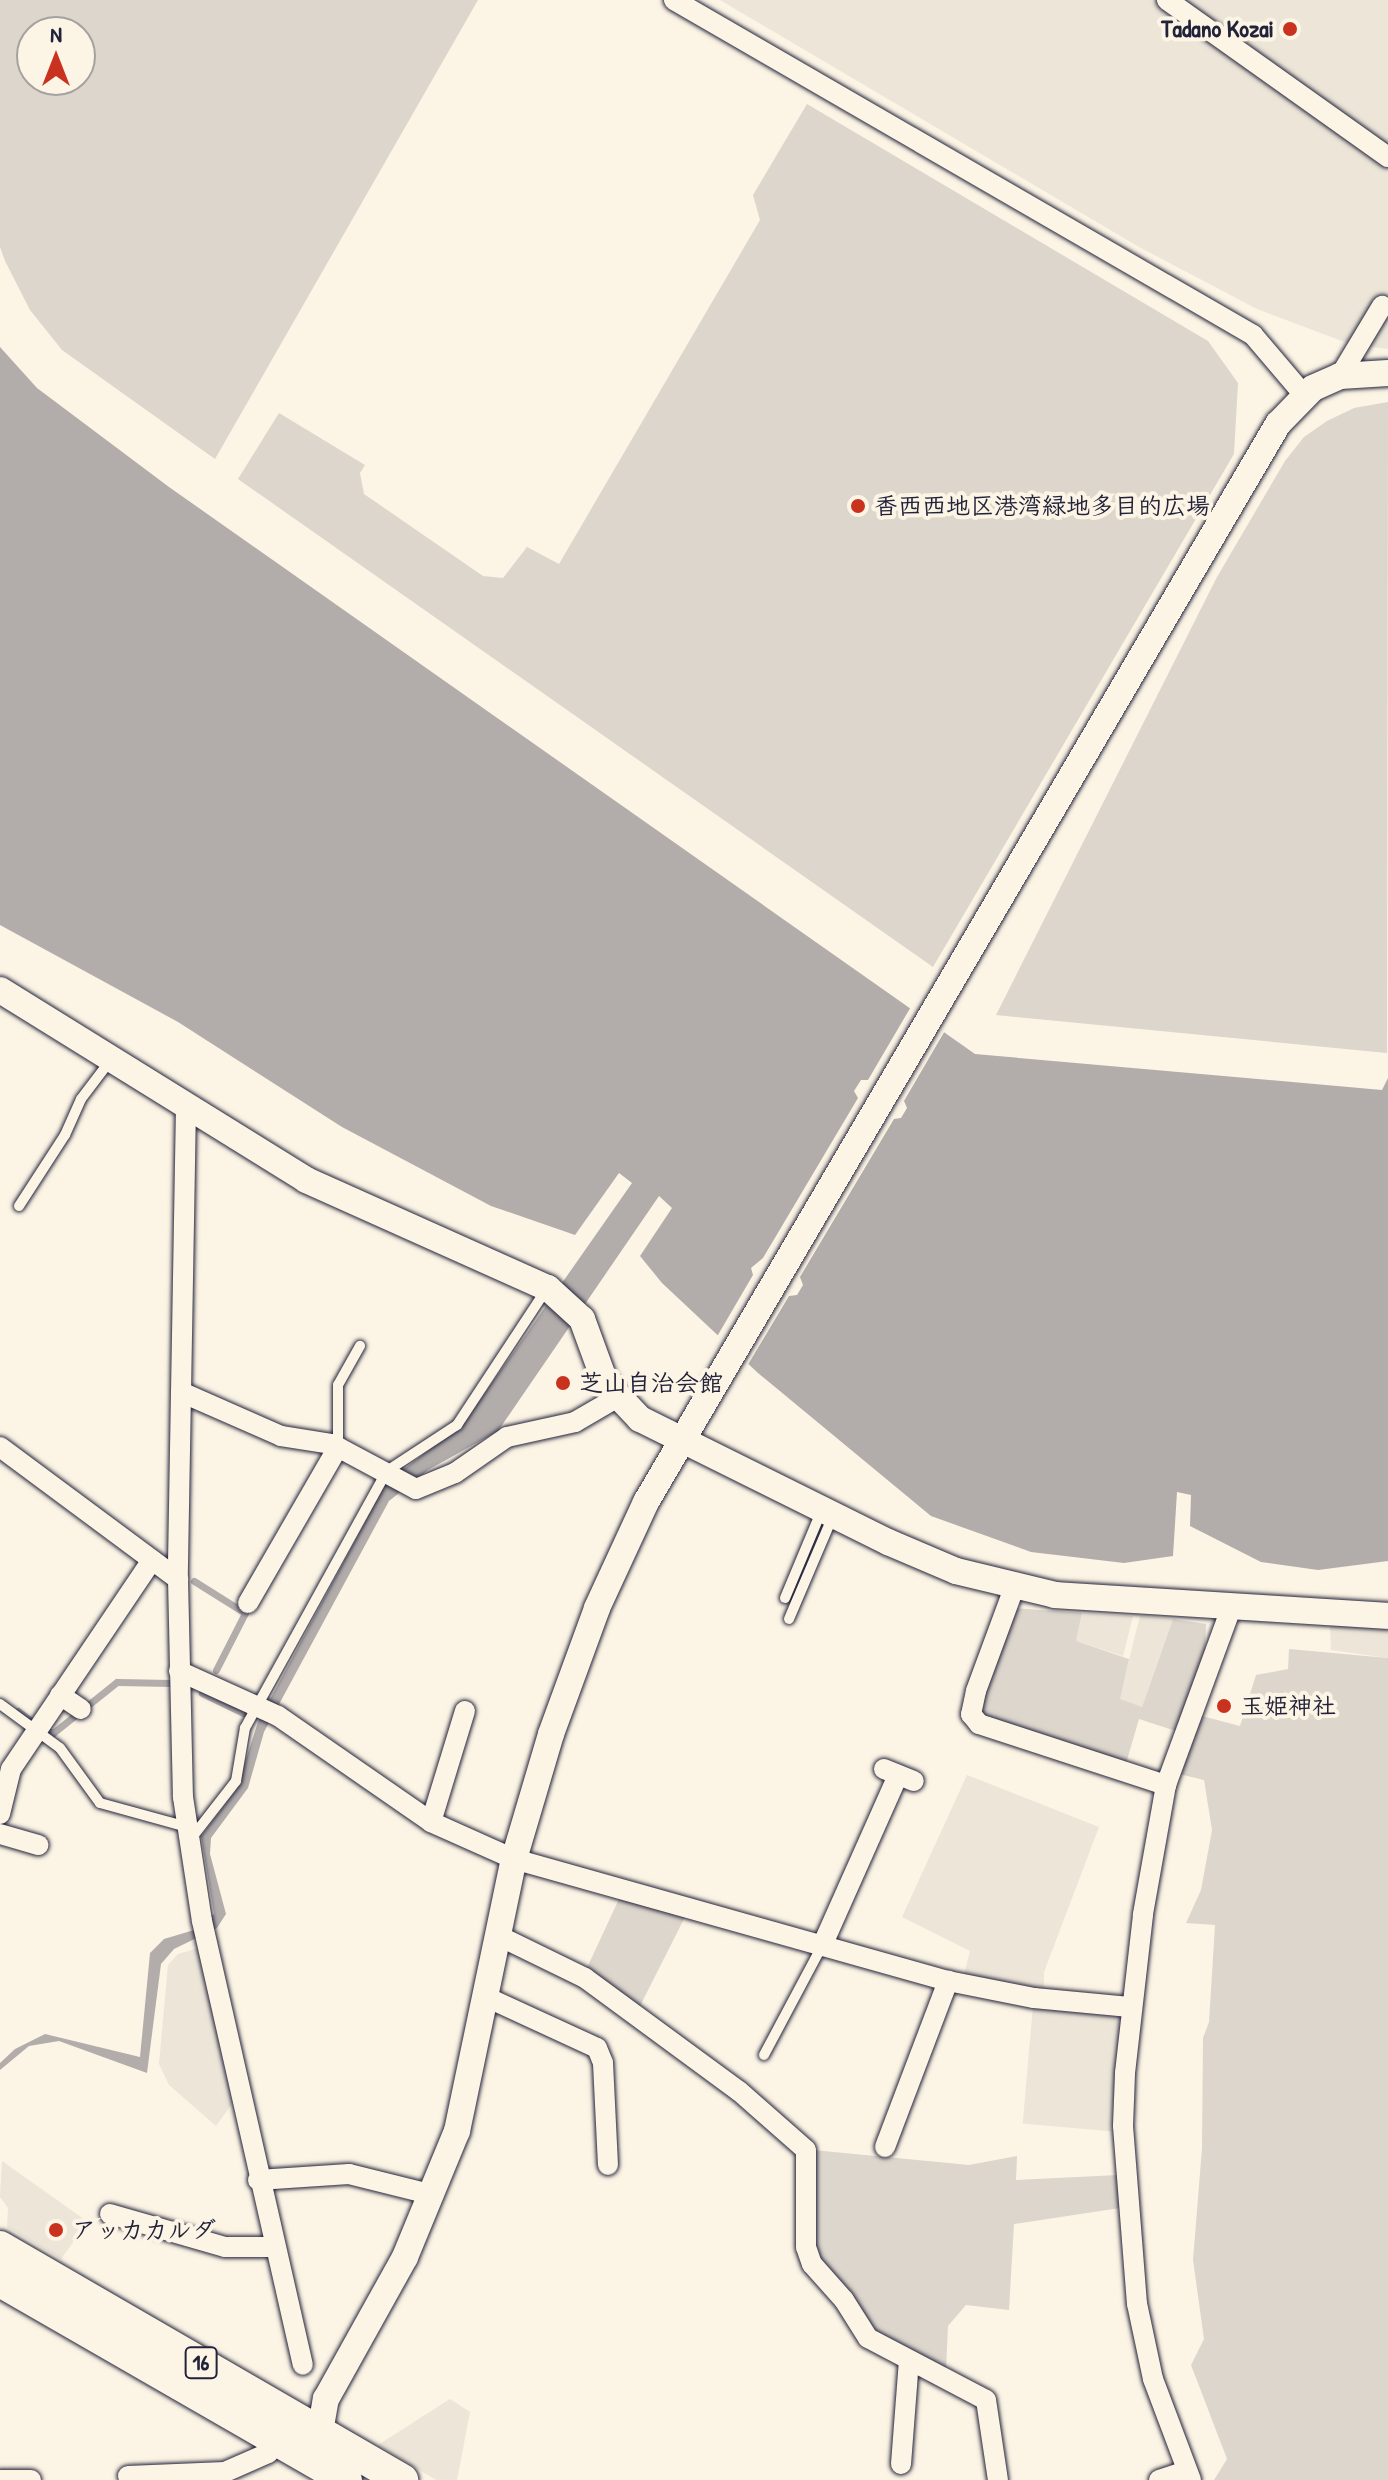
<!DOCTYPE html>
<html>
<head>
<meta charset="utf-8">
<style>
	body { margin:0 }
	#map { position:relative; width:1388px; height:2480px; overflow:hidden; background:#fcf5e5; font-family:"Patrick Hand","Klee One",sans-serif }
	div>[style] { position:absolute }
	.built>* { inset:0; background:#ece5d8; transform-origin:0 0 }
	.green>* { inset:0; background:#dcd6cc }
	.water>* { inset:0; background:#b2adab }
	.pier>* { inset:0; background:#fcf5e5 }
	.stream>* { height:7px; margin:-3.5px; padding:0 3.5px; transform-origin:3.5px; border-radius:3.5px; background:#b2adab }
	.roads { filter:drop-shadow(0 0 2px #22223b) drop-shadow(0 0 2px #22223b) }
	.service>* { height:10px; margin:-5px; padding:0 5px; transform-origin:5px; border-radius:5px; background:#fcf5e5 }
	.minor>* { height:20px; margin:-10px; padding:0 10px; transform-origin:10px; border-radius:10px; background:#fcf5e5 }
	.tertiary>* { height:26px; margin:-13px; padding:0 13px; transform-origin:13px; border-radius:13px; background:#fcf5e5 }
	.primary>* { height:32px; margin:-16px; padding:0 16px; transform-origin:16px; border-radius:16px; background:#fcf5e5 }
	.dots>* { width:22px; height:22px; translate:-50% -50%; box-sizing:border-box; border:4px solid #fcf5e5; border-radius:50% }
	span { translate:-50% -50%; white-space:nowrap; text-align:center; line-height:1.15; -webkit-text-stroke:8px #fcf5e5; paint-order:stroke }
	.shield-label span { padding:2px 6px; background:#fcf5e5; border:2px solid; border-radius:6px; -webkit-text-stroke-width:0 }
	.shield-label { font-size:22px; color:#22223b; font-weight:700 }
	.poi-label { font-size:24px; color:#22223b; font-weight:700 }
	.right { translate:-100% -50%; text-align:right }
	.left { translate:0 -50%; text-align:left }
	.north { position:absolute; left:16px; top:16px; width:80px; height:80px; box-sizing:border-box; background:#fcf5e5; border:2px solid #a5a1a1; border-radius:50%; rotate:0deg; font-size:22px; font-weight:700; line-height:32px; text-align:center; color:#22223b }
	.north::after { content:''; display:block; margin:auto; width:28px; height:36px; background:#c8321e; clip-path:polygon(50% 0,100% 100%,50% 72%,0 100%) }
</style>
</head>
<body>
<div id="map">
	<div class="built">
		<i style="clip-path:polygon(720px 0,1388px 0,1388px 349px,1350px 344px,1257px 309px,1139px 247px)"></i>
		<i style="clip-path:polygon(1082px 1613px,1133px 1616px,1123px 1656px,1076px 1641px)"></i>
		<i style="clip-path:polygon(1140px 1616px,1173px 1619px,1142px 1707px,1119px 1700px)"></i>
		<i style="clip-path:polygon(1330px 1622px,1388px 1630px,1388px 1658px,1331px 1650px)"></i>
		<i style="clip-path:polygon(967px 1775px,1099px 1827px,1044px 1972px,1044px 1992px,963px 1979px,970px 1951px,902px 1917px)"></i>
		<i style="clip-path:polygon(202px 1947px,236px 2098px,216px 2126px,169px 2085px,159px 2064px,168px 1965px,178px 1954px)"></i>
		<i style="left:1033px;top:2006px;width:88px;height:118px;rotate:5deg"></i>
		<i style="clip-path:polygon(2px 2161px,88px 2222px,61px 2259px,7px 2227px,8px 2208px,0 2197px)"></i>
		<i style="clip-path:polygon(450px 2399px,470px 2412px,457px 2480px,436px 2480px,378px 2445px)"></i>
	</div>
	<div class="green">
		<i style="clip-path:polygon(evenodd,0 0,478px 0,215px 459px,62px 350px,30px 310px,5px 261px,0 247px,0 0,32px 32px,80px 32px,80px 80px,32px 80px,32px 32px)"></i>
		<i style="clip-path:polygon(807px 104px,1208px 341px,1238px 383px,1234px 454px,933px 967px,238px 479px,279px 413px,365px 465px,360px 473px,364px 494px,483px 576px,503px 578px,527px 547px,559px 564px,760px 220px,753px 195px)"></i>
		<i style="clip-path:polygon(1388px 402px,1387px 1053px,996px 1015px,1217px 577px,1285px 461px,1304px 437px,1327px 421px,1354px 408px)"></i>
		<i style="clip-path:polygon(1014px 1608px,1082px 1613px,1076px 1641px,1129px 1659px,1120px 1699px,1142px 1707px,1173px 1619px,1206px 1624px,1205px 1650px,1176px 1731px,1139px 1719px,1125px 1767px,977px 1714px)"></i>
		<i style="clip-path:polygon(1289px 1649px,1388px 1658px,1388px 2480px,1214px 2480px,1227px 2459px,1191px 2365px,1204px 2339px,1193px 2260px,1202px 2148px,1203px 2038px,1209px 2022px,1215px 1925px,1186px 1923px,1201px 1890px,1212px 1830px,1204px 1780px,1179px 1774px,1198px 1715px,1240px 1726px,1256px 1675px,1288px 1669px)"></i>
		<i style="clip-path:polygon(619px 1899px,685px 1917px,637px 2012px,586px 1970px)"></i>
		<i style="clip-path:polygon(813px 2150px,969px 2165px,1017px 2156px,1016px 2180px,1118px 2175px,1120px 2208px,1014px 2224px,1009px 2310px,966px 2305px,948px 2326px,946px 2370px,873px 2333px,819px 2262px,813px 2246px)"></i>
	</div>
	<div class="water">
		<i style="clip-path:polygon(0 347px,37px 388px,169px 487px,975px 1054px,1382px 1090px,1388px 1078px,1388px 1561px,1318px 1570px,1261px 1562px,1190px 1526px,1191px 1495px,1177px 1492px,1173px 1556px,1124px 1563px,1031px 1552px,931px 1516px,758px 1373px,662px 1283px,640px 1256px,672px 1208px,659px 1196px,498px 1431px,428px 1470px,389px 1501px,264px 1732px,248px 1788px,211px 1838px,210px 1854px,226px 1914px,217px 1928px,174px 1949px,161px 1964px,147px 2073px,59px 2041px,29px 2046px,0 2070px,0 2063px,15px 2049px,45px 2034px,140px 2057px,150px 1953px,164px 1939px,194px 1930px,214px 1914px,201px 1836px,236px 1790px,258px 1722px,386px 1483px,464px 1423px,632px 1183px,619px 1173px,575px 1235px,491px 1206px,342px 1127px,178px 1022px,0 925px)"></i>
	</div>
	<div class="pier">
		<i style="clip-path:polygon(912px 1005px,946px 1029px,904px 1101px,907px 1108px,901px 1118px,894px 1119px,800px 1277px,803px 1285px,797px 1295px,789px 1296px,746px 1368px,715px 1340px,753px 1275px,751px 1268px,763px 1258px,858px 1098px,854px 1091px,861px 1080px,868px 1080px)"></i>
	</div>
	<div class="stream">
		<i style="left:194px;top:1581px;width:60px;rotate:32.1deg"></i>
		<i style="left:245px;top:1613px;width:64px;rotate:117deg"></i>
		<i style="left:202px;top:1693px;width:46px;rotate:26deg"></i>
		<i style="left:18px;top:1711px;width:16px;rotate:38deg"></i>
		<i style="left:44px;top:1729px;width:10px;rotate:24deg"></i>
		<i style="left:53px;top:1733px;width:82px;rotate:-38.6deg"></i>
		<i style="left:117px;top:1682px;width:54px;rotate:1.1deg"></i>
	</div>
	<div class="roads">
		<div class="service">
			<i style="left:19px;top:1206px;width:85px;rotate:-57.1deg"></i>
			<i style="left:65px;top:1135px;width:39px;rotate:-66deg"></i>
			<i style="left:81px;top:1099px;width:48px;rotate:-52.7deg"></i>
			<i style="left:338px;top:1447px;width:62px;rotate:-90deg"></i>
			<i style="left:338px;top:1385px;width:45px;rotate:-60.6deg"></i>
			<i style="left:785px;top:1598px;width:93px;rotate:-67.3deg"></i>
			<i style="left:789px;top:1619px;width:112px;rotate:-66.9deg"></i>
			<i style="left:0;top:1704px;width:74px;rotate:36.3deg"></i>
			<i style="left:60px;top:1748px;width:68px;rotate:54deg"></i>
			<i style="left:100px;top:1803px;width:90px;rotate:15.4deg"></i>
			<i style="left:190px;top:1840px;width:75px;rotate:-52.1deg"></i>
			<i style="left:236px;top:1781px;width:54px;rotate:-80.4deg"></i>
			<i style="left:245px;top:1728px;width:294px;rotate:-61.1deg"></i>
			<i style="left:387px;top:1471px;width:84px;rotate:-33.3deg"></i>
			<i style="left:457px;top:1425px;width:162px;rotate:-56.6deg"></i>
			<i style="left:764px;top:2055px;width:123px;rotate:-62deg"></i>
		</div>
		<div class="minor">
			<i style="left:674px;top:0;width:669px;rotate:30.05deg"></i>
			<i style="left:1253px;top:335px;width:79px;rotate:49.6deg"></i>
			<i style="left:1167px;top:0;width:271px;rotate:35.4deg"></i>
			<i style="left:1340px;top:376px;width:82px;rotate:-59deg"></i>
			<i style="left:186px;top:1106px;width:473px;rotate:91deg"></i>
			<i style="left:178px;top:1579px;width:218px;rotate:88.7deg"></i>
			<i style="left:183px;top:1797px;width:125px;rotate:81.3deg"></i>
			<i style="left:202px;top:1921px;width:455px;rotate:77.2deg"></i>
			<i style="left:181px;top:1392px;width:109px;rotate:23.7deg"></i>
			<i style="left:281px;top:1436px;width:52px;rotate:8.9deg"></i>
			<i style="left:332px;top:1444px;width:95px;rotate:28.2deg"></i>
			<i style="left:416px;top:1489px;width:42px;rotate:-22.3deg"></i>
			<i style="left:455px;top:1473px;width:63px;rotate:-34.7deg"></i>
			<i style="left:507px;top:1437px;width:70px;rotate:-12.4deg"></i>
			<i style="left:575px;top:1422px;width:48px;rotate:-30.3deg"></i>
			<i style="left:0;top:1447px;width:222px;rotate:36.6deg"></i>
			<i style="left:1014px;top:1588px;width:110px;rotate:110.3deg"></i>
			<i style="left:976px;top:1691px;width:24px;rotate:102deg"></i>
			<i style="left:971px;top:1714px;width:13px;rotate:51deg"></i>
			<i style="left:979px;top:1724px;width:197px;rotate:18.1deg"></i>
			<i style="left:248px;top:1603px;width:180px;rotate:-60deg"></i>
			<i style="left:179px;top:1671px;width:109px;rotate:24.4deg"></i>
			<i style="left:278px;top:1716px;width:186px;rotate:34.7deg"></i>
			<i style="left:431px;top:1822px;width:91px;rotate:24deg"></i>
			<i style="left:514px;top:1859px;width:451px;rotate:15.7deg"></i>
			<i style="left:948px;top:1981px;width:88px;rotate:11.2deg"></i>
			<i style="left:1034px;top:1998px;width:96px;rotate:5.4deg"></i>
			<i style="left:60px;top:1695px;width:25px;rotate:34deg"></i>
			<i style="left:884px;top:1769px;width:32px;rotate:22deg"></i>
			<i style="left:0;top:1814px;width:46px;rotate:-76.3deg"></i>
			<i style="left:11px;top:1769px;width:252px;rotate:-56deg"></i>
			<i style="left:431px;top:1822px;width:116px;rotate:-73deg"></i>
			<i style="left:0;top:1834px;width:40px;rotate:16deg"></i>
			<i style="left:497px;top:1935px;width:98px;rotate:26deg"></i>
			<i style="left:585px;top:1978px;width:191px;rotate:36.3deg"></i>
			<i style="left:739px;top:2091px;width:89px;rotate:41.4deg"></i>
			<i style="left:806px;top:2150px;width:97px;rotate:90deg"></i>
			<i style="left:806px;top:2247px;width:18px;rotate:71deg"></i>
			<i style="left:812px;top:2264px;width:48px;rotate:48.4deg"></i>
			<i style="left:844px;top:2300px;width:45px;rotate:57.7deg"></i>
			<i style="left:868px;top:2338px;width:133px;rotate:27.7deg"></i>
			<i style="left:986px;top:2400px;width:81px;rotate:81.5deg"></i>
			<i style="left:822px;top:1946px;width:187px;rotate:-66deg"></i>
			<i style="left:484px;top:1996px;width:124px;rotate:24.7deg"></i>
			<i style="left:597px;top:2048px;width:16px;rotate:68deg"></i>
			<i style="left:603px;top:2063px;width:102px;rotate:87.2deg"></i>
			<i style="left:885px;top:2147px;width:178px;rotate:-69.2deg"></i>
			<i style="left:258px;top:2180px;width:91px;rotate:-3.8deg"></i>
			<i style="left:349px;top:2174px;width:87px;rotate:14deg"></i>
			<i style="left:110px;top:2214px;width:120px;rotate:16deg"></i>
			<i style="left:225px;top:2247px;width:48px"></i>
			<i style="left:901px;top:2464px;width:104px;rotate:-85.6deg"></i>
			<i style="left:128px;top:2476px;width:97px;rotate:-2.4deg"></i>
			<i style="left:225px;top:2472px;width:47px;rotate:-23.8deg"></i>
			<i style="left:268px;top:2453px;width:25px;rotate:-50deg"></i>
			<i style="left:0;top:2480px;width:31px"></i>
			<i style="left:1159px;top:2480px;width:28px;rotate:-18deg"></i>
			<i style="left:1191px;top:2480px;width:108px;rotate:-110.6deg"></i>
			<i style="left:1153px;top:2379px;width:77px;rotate:-102deg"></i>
			<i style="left:1137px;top:2304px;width:179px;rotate:-94.5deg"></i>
			<i style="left:1123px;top:2126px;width:53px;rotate:-87.8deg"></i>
			<i style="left:1125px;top:2073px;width:160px;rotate:-83.5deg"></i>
			<i style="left:1143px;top:1914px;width:131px;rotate:-79.9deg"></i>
			<i style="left:1166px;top:1785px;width:191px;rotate:-69.8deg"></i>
		</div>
		<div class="tertiary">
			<i style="left:0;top:990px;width:360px;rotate:31.8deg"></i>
			<i style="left:306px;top:1180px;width:265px;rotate:24.1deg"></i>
			<i style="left:548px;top:1288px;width:46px;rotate:42.4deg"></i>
			<i style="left:582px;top:1319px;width:67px;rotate:69.9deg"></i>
			<i style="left:605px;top:1382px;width:51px;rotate:46.6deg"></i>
			<i style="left:640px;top:1419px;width:277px;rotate:26.4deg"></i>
			<i style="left:888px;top:1542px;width:74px;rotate:23.1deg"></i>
			<i style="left:956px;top:1571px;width:102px;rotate:13.6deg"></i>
			<i style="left:1055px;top:1595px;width:334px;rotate:3.6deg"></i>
			<i style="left:323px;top:2451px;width:19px;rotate:-99deg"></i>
			<i style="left:320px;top:2432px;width:34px;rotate:-80deg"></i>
			<i style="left:326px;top:2399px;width:162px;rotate:-60.9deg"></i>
			<i style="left:405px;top:2257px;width:136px;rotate:-67.6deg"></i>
			<i style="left:457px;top:2131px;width:278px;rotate:-78.2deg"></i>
			<i style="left:514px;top:1859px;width:130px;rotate:-73.5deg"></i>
			<i style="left:551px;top:1734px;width:134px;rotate:-69.9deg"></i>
			<i style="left:597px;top:1608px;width:117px;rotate:-65.2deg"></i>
			<i style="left:646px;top:1502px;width:1250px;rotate:-59.62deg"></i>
			<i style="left:1278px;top:424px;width:50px;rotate:-45.8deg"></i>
			<i style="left:1313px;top:388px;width:30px;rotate:-24deg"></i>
			<i style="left:1340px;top:376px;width:48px;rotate:-3.6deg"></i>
		</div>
		<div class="primary">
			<i style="left:0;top:2247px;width:465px;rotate:30.1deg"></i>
			<i style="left:0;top:2281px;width:399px;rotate:29.9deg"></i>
		</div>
	</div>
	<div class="dots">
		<i style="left:1290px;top:29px;background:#c8321e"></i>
		<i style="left:858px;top:506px;background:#c8321e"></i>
		<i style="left:563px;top:1383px;background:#c8321e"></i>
		<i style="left:1224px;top:1706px;background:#c8321e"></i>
		<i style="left:56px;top:2230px;background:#c8321e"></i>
	</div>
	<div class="shield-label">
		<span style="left:201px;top:2363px">16</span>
	</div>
	<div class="poi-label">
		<span class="right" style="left:1274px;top:29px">Tadano Kozai</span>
		<span class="left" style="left:874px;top:506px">香西西地区港湾緑地多目的広場</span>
		<span class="left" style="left:579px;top:1383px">芝山自治会館</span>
		<span class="left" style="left:1240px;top:1706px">玉姫神社</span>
		<span class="left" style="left:72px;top:2230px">アッカカルダ</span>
	</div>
	<div class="north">N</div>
</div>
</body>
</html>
